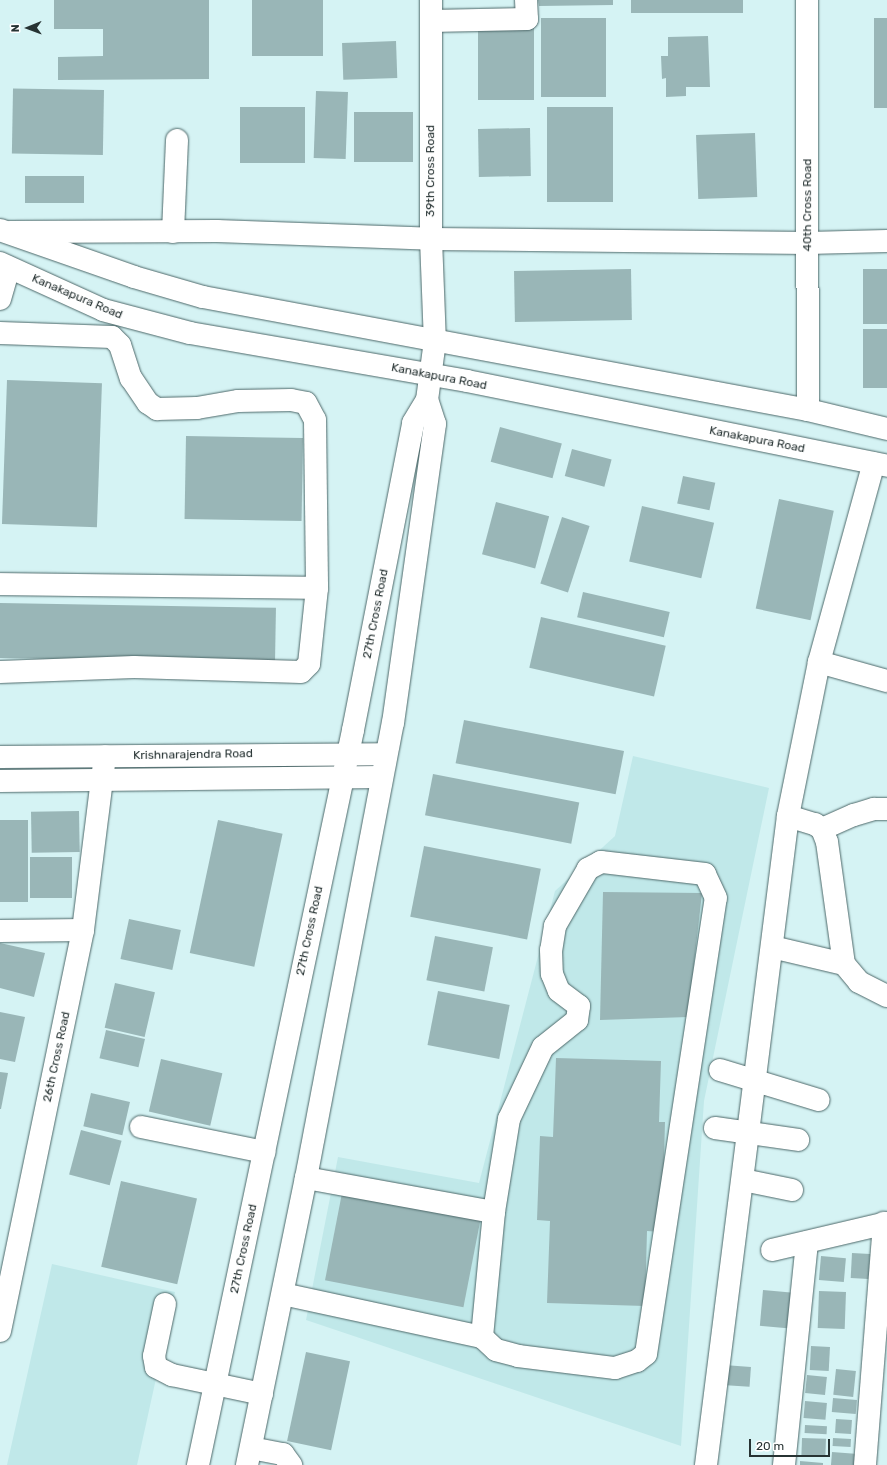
<!DOCTYPE html>
<html>
<head>
<meta charset="utf-8">
<style>
	body { margin:0 }
	#map { position:relative; width:887px; height:1465px; overflow:hidden; background:#d5f3f4; font-family:Rubik,sans-serif }
	div>[style] { position:absolute }
	.built>* { inset:0; background:#c0e8e9 }
	.building>* { inset:0; background:#99b6b7; transform-origin:0 0 }
	.roads { filter:drop-shadow(0 0 1px #4d6869) drop-shadow(0 0 1px #4d6869) }
	.minor>* { height:22px; margin:-11px; padding:0 11px; transform-origin:11px; border-radius:11px; background:#fff }
	.major>* { height:22px; margin:-11px; padding:0 11px; transform-origin:11px; border-radius:11px; background:#fff }
	span { translate:-50% -50%; white-space:nowrap; text-align:center; line-height:1.15; -webkit-text-stroke:3.5px #fff; paint-order:stroke }
	.street-label { font-size:12px; color:#273333 }
	.north { position:absolute; left:8px; top:8px; width:40px; height:40px; -webkit-text-stroke:3px #fff; paint-order:stroke; rotate:269deg; font-size:11px; font-weight:700; line-height:16px; text-align:center; color:#273333 }
	.north::after { content:''; display:block; margin:auto; width:14px; height:18px; background:#273333; clip-path:polygon(50% 0,100% 100%,50% 72%,0 100%) }
	.scale { position:absolute; left:749px; top:1439px; width:81px; height:18px; box-sizing:border-box; border:2px solid #273333; border-top:0; padding-left:5px; font-size:12px; line-height:14px; white-space:nowrap; color:#273333; -webkit-text-stroke:3px #fff; paint-order:stroke }
</style>
</head>
<body>
<div id="map">
	<div class="built">
		<i style="clip-path:polygon(633px 756px,769px 788px,704px 1101px,681px 1446px,306px 1320px,338px 1157px,479px 1183px,555px 891px,615px 836px)"></i>
		<i style="clip-path:polygon(52px 1264px,175px 1292px,137px 1465px,7px 1465px)"></i>
	</div>
	<div class="building">
		<i style="clip-path:polygon(54px 0,209px 0,209px 79px,58px 80px,58px 57px,103px 56px,103px 29px,54px 29px)"></i>
		<i style="left:252px;top:0;width:71px;height:56px"></i>
		<i style="clip-path:polygon(538px 0,613px 0,613px 5px,539px 6px)"></i>
		<i style="left:631px;top:0;width:112px;height:13px"></i>
		<i style="left:541px;top:18px;width:65px;height:79px"></i>
		<i style="left:874px;top:18px;width:13px;height:90px"></i>
		<i style="left:478px;top:25px;width:56px;height:75px"></i>
		<i style="clip-path:polygon(708px 36px,710px 87px,686px 87px,686px 96px,666px 97px,666px 78px,662px 79px,661px 56px,668px 56px,668px 37px)"></i>
		<i style="left:396px;top:41px;width:37px;height:54px;rotate:88deg"></i>
		<i style="left:104px;top:90px;width:65px;height:91px;rotate:91deg"></i>
		<i style="left:316px;top:91px;width:32px;height:67px;rotate:2deg"></i>
		<i style="left:240px;top:107px;width:65px;height:56px"></i>
		<i style="left:547px;top:107px;width:66px;height:95px"></i>
		<i style="left:354px;top:112px;width:59px;height:50px"></i>
		<i style="left:530px;top:128px;width:48px;height:52px;rotate:89deg"></i>
		<i style="left:755px;top:133px;width:64px;height:59px;rotate:88deg"></i>
		<i style="left:84px;top:176px;width:27px;height:59px;rotate:90deg"></i>
		<i style="left:631px;top:269px;width:51px;height:117px;rotate:89deg"></i>
		<i style="left:887px;top:269px;width:55px;height:24px;rotate:90deg"></i>
		<i style="left:887px;top:329px;width:59px;height:24px;rotate:90deg"></i>
		<i style="left:7px;top:380px;width:95px;height:144px;rotate:2deg"></i>
		<i style="left:500px;top:427px;width:64px;height:36px;rotate:15deg"></i>
		<i style="left:186px;top:436px;width:117px;height:83px;rotate:1deg"></i>
		<i style="left:572px;top:449px;width:41px;height:28px;rotate:15deg"></i>
		<i style="left:683px;top:476px;width:33px;height:28px;rotate:12deg"></i>
		<i style="left:779px;top:499px;width:56px;height:112px;rotate:12deg"></i>
		<i style="left:496px;top:502px;width:55px;height:54px;rotate:15deg"></i>
		<i style="left:642px;top:506px;width:74px;height:57px;rotate:13deg"></i>
		<i style="left:562px;top:517px;width:29px;height:70px;rotate:18deg"></i>
		<i style="left:583px;top:592px;width:89px;height:26px;rotate:13deg"></i>
		<i style="left:0;top:603px;width:276px;height:55px;rotate:1deg"></i>
		<i style="left:541px;top:617px;width:128px;height:52px;rotate:13deg"></i>
		<i style="left:464px;top:720px;width:163px;height:44px;rotate:11deg"></i>
		<i style="left:433px;top:774px;width:149px;height:42px;rotate:11deg"></i>
		<i style="left:79px;top:811px;width:41px;height:48px;rotate:89deg"></i>
		<i style="left:0;top:820px;width:28px;height:82px"></i>
		<i style="left:218px;top:820px;width:66px;height:136px;rotate:12deg"></i>
		<i style="left:424px;top:846px;width:119px;height:72px;rotate:11deg"></i>
		<i style="left:30px;top:857px;width:42px;height:41px"></i>
		<i style="clip-path:polygon(603px 892px,702px 893px,688px 1017px,600px 1020px)"></i>
		<i style="left:129px;top:919px;width:53px;height:41px;rotate:12deg"></i>
		<i style="left:435px;top:936px;width:59px;height:45px;rotate:11deg"></i>
		<i style="clip-path:polygon(0 943px,45px 953px,34px 997px,0 988px)"></i>
		<i style="left:115px;top:983px;width:41px;height:46px;rotate:13deg"></i>
		<i style="left:438px;top:991px;width:73px;height:55px;rotate:11deg"></i>
		<i style="clip-path:polygon(0 1012px,25px 1017px,15px 1062px,0 1059px)"></i>
		<i style="left:106px;top:1030px;width:40px;height:29px;rotate:13deg"></i>
		<i style="clip-path:polygon(556px 1058px,661px 1061px,659px 1122px,665px 1122px,662px 1232px,647px 1231px,645px 1306px,547px 1303px,550px 1221px,537px 1220px,540px 1136px,553px 1137px)"></i>
		<i style="left:161px;top:1059px;width:63px;height:54px;rotate:13deg"></i>
		<i style="clip-path:polygon(0 1072px,8px 1073px,1px 1109px,0 1109px)"></i>
		<i style="left:91px;top:1093px;width:40px;height:34px;rotate:13deg"></i>
		<i style="left:81px;top:1130px;width:42px;height:46px;rotate:15deg"></i>
		<i style="left:121px;top:1181px;width:78px;height:88px;rotate:13deg"></i>
		<i style="left:342px;top:1193px;width:141px;height:89px;rotate:11deg"></i>
		<i style="left:852px;top:1253px;width:18px;height:25px;rotate:3deg"></i>
		<i style="left:821px;top:1256px;width:25px;height:24px;rotate:5deg"></i>
		<i style="left:763px;top:1290px;width:36px;height:36px;rotate:5deg"></i>
		<i style="left:819px;top:1291px;width:27px;height:37px;rotate:2deg"></i>
		<i style="left:811px;top:1346px;width:19px;height:24px;rotate:3deg"></i>
		<i style="left:306px;top:1352px;width:45px;height:91px;rotate:12deg"></i>
		<i style="left:724px;top:1365px;width:27px;height:20px;rotate:4deg"></i>
		<i style="left:836px;top:1369px;width:20px;height:26px;rotate:6deg"></i>
		<i style="left:807px;top:1375px;width:20px;height:18px;rotate:6deg"></i>
		<i style="left:833px;top:1398px;width:24px;height:14px;rotate:5deg"></i>
		<i style="left:805px;top:1401px;width:22px;height:17px;rotate:5deg"></i>
		<i style="left:836px;top:1419px;width:16px;height:14px;rotate:4deg"></i>
		<i style="left:805px;top:1425px;width:22px;height:8px;rotate:3deg"></i>
		<i style="left:802px;top:1438px;width:24px;height:17px;rotate:2deg"></i>
		<i style="left:833px;top:1438px;width:18px;height:8px;rotate:3deg"></i>
		<i style="clip-path:polygon(832px 1452px,858px 1454px,858px 1465px,831px 1465px)"></i>
		<i style="clip-path:polygon(800px 1461px,823px 1463px,823px 1465px,800px 1465px)"></i>
	</div>
	<div class="roads">
		<div class="minor">
			<i style="left:431px;top:0;width:239px;rotate:90deg"></i>
			<i style="left:431px;top:239px;width:102px;rotate:87.8deg"></i>
			<i style="left:807px;top:0;width:410px;rotate:89.9deg"></i>
			<i style="left:431px;top:21px;width:96px;rotate:-1.2deg"></i>
			<i style="left:527px;top:19px;width:19px;rotate:-93deg"></i>
			<i style="left:10px;top:232px;width:207px;rotate:-0.3deg"></i>
			<i style="left:217px;top:231px;width:214px;rotate:2.1deg"></i>
			<i style="left:431px;top:239px;width:377px;rotate:0.6deg"></i>
			<i style="left:808px;top:243px;width:79px;rotate:-1.5deg"></i>
			<i style="left:173px;top:232px;width:92px;rotate:-87.5deg"></i>
			<i style="left:0;top:299px;width:32px;rotate:-74deg"></i>
			<i style="left:0;top:333px;width:112px;rotate:2deg"></i>
			<i style="left:112px;top:337px;width:11px;rotate:45deg"></i>
			<i style="left:120px;top:345px;width:35px;rotate:72deg"></i>
			<i style="left:131px;top:378px;width:30px;rotate:56deg"></i>
			<i style="left:148px;top:403px;width:11px;rotate:34deg"></i>
			<i style="left:157px;top:409px;width:40px;rotate:-1.4deg"></i>
			<i style="left:197px;top:408px;width:42px;rotate:-9.7deg"></i>
			<i style="left:238px;top:401px;width:53px;rotate:-1.1deg"></i>
			<i style="left:291px;top:400px;width:15px;rotate:11deg"></i>
			<i style="left:306px;top:403px;width:19px;rotate:62deg"></i>
			<i style="left:315px;top:420px;width:168px;rotate:89.3deg"></i>
			<i style="left:0;top:584px;width:317px;rotate:0.7deg"></i>
			<i style="left:317px;top:588px;width:76px;rotate:96deg"></i>
			<i style="left:309px;top:664px;width:11px;rotate:135deg"></i>
			<i style="left:301px;top:672px;width:167px;rotate:-178.3deg"></i>
			<i style="left:134px;top:667px;width:134px;rotate:177.9deg"></i>
			<i style="left:819px;top:662px;width:71px;rotate:15.6deg"></i>
			<i style="left:788px;top:816px;width:28px;rotate:17deg"></i>
			<i style="left:815px;top:824px;width:9px;rotate:36deg"></i>
			<i style="left:822px;top:829px;width:14px;rotate:69deg"></i>
			<i style="left:827px;top:842px;width:123px;rotate:82.1deg"></i>
			<i style="left:844px;top:964px;width:23px;rotate:50deg"></i>
			<i style="left:859px;top:982px;width:31px;rotate:27deg"></i>
			<i style="left:822px;top:829px;width:35px;rotate:-24deg"></i>
			<i style="left:854px;top:815px;width:21px;rotate:-17deg"></i>
			<i style="left:874px;top:809px;width:13px"></i>
			<i style="left:0;top:931px;width:83px;rotate:-0.7deg"></i>
			<i style="left:772px;top:947px;width:74px;rotate:13.3deg"></i>
			<i style="left:720px;top:1070px;width:103px;rotate:16.9deg"></i>
			<i style="left:141px;top:1127px;width:126px;rotate:11.5deg"></i>
			<i style="left:715px;top:1128px;width:84px;rotate:8.2deg"></i>
			<i style="left:306px;top:1178px;width:191px;rotate:10.3deg"></i>
			<i style="left:494px;top:1212px;width:126px;rotate:95.5deg"></i>
			<i style="left:482px;top:1337px;width:19px;rotate:43deg"></i>
			<i style="left:496px;top:1350px;width:23px;rotate:15deg"></i>
			<i style="left:518px;top:1356px;width:98px;rotate:7.1deg"></i>
			<i style="left:615px;top:1368px;width:23px;rotate:-18deg"></i>
			<i style="left:637px;top:1361px;width:11px;rotate:-38deg"></i>
			<i style="left:646px;top:1354px;width:461px;rotate:-81.3deg"></i>
			<i style="left:716px;top:898px;width:26px;rotate:-115deg"></i>
			<i style="left:705px;top:874px;width:105px;rotate:-173.4deg"></i>
			<i style="left:601px;top:862px;width:15px;rotate:152deg"></i>
			<i style="left:588px;top:869px;width:66px;rotate:120.1deg"></i>
			<i style="left:555px;top:926px;width:24px;rotate:99deg"></i>
			<i style="left:551px;top:950px;width:24px;rotate:88deg"></i>
			<i style="left:552px;top:974px;width:18px;rotate:68deg"></i>
			<i style="left:559px;top:991px;width:25px;rotate:37deg"></i>
			<i style="left:579px;top:1006px;width:14px;rotate:98deg"></i>
			<i style="left:577px;top:1020px;width:43px;rotate:141.5deg"></i>
			<i style="left:543px;top:1047px;width:80px;rotate:115.3deg"></i>
			<i style="left:509px;top:1119px;width:94px;rotate:99.2deg"></i>
			<i style="left:743px;top:1180px;width:50px;rotate:11.5deg"></i>
			<i style="left:772px;top:1250px;width:118px;rotate:-13.2deg"></i>
			<i style="left:283px;top:1294px;width:204px;rotate:12.2deg"></i>
			<i style="left:165px;top:1304px;width:53px;rotate:101.9deg"></i>
			<i style="left:154px;top:1356px;width:11px;rotate:80deg"></i>
			<i style="left:156px;top:1367px;width:18px;rotate:27deg"></i>
			<i style="left:172px;top:1375px;width:92px;rotate:11.9deg"></i>
			<i style="left:0;top:1331px;width:409px;rotate:-78.3deg"></i>
			<i style="left:83px;top:930px;width:175px;rotate:-82.8deg"></i>
			<i style="left:251px;top:1448px;width:33px;rotate:11deg"></i>
			<i style="left:283px;top:1454px;width:14px;rotate:54deg"></i>
			<i style="left:706px;top:1465px;width:654px;rotate:-82.8deg"></i>
			<i style="left:788px;top:816px;width:157px;rotate:-78.6deg"></i>
			<i style="left:819px;top:662px;width:206px;rotate:-74.6deg"></i>
			<i style="left:784px;top:1465px;width:224px;rotate:-84.1deg"></i>
			<i style="left:865px;top:1465px;width:243px;rotate:-85.5deg"></i>
		</div>
		<div class="major">
			<i style="left:0;top:230px;width:142px;rotate:19.3deg"></i>
			<i style="left:134px;top:277px;width:72px;rotate:16.2deg"></i>
			<i style="left:203px;top:297px;width:615px;rotate:10.58deg"></i>
			<i style="left:808px;top:410px;width:81px;rotate:13.5deg"></i>
			<i style="left:0;top:263px;width:113px;rotate:24.5deg"></i>
			<i style="left:103px;top:310px;width:90px;rotate:14.8deg"></i>
			<i style="left:190px;top:333px;width:281px;rotate:9.8deg"></i>
			<i style="left:467px;top:381px;width:429px;rotate:11.4deg"></i>
			<i style="left:0;top:757px;width:386px;rotate:-0.4deg"></i>
			<i style="left:0;top:781px;width:381px;rotate:-0.6deg"></i>
			<i style="left:198px;top:1465px;width:751px;rotate:-78.09deg"></i>
			<i style="left:353px;top:730px;width:313px;rotate:-78.9deg"></i>
			<i style="left:413px;top:423px;width:27px;rotate:-59deg"></i>
			<i style="left:427px;top:400px;width:60px;rotate:-82.3deg"></i>
			<i style="left:247px;top:1465px;width:293px;rotate:-78.4deg"></i>
			<i style="left:306px;top:1178px;width:463px;rotate:-79.2deg"></i>
			<i style="left:393px;top:723px;width:302px;rotate:-82deg"></i>
			<i style="left:435px;top:424px;width:25px;rotate:-108deg"></i>
		</div>
	</div>
	<div class="street-label">
		<span style="left:431px;top:171px;rotate:-90deg">39th Cross Road</span>
		<span style="left:808px;top:205px;rotate:-90deg">40th Cross Road</span>
		<span style="left:77px;top:297px;rotate:23deg">Kanakapura Road</span>
		<span style="left:439px;top:377px;rotate:11deg">Kanakapura Road</span>
		<span style="left:757px;top:440px;rotate:11deg">Kanakapura Road</span>
		<span style="left:376px;top:614px;rotate:-79deg">27th Cross Road</span>
		<span style="left:193px;top:755px;rotate:-1deg">Krishnarajendra Road</span>
		<span style="left:310px;top:931px;rotate:-78deg">27th Cross Road</span>
		<span style="left:57px;top:1057px;rotate:-78deg">26th Cross Road</span>
		<span style="left:244px;top:1249px;rotate:-78deg">27th Cross Road</span>
	</div>
	<div class="north">N</div>
	<div class="scale">20 m</div>
</div>
</body>
</html>
